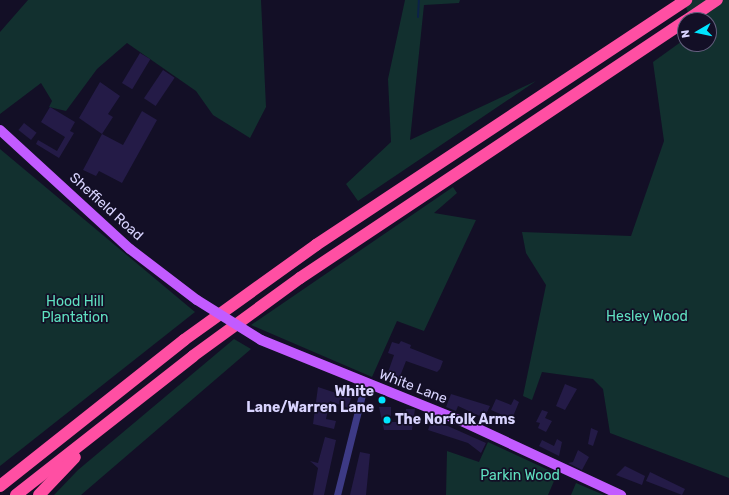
<!DOCTYPE html>
<html>
<head>
<meta charset="utf-8">
<style>
	body { margin:0 }
	#map { position:relative; width:729px; height:495px; overflow:hidden; background:#130f26; font-family:Rubik,sans-serif }
	div>[style] { position:absolute }
	.green>* { inset:0; background:#12302f }
	.stream>* { height:2px; margin:-1px; padding:0 1px; transform-origin:1px; border-radius:1px; background:#0c2248 }
	.building>* { inset:0; background:#241b47; transform-origin:0 0 }
	.minor>* { height:7px; margin:-3.5px; padding:0 3.5px; transform-origin:3.5px; border-radius:3.5px; background:#3d3a85 }
	.primary>* { height:10px; margin:-5px; padding:0 5px; transform-origin:5px; border-radius:5px; background:#c25bff }
	.motorway>* { height:12px; margin:-6px; padding:0 6px; transform-origin:6px; border-radius:6px; background:#ff4fa3 }
	.primary-bridge>* { height:10px; margin:-5px; padding:0 5px; transform-origin:5px; border-radius:5px; background:#c25bff }
	.dots>* { width:11px; height:11px; translate:-50% -50%; box-sizing:border-box; border:2px solid #130f26; border-radius:50% }
	span { translate:-50% -50%; white-space:nowrap; text-align:center; line-height:1.15; -webkit-text-stroke:3.5px #130f26; paint-order:stroke }
	.street-label { font-size:14px; color:#d9d4ff }
	.park-label { font-size:14px; color:#5fe0c0 }
	.poi-label { font-size:14px; color:#d9d4ff; font-weight:700 }
	.right { translate:-100% -50%; text-align:right }
	.left { translate:0 -50%; text-align:left }
	.north { position:absolute; left:677px; top:12px; width:40px; height:40px; box-sizing:border-box; background:#130f26; border:1px solid #625e7d; border-radius:50%; rotate:261deg; font-size:11px; font-weight:700; line-height:16px; text-align:center; color:#d9d4ff }
	.north::after { content:''; display:block; margin:auto; width:14px; height:18px; background:#00e5ff; clip-path:polygon(50% 0,100% 100%,50% 72%,0 100%) }
</style>
</head>
<body>
<div id="map">
	<div class="green">
		<i style="clip-path:polygon(28px 0,261px 0,266px 107px,250px 138px,213px 115px,196px 91px,127px 43px,97px 69px,66px 111px,49px 107px,52px 101px,41px 83px,0 114px,0 32px)"></i>
		<i style="clip-path:polygon(405px 0,460px 0,459px 3px,424px 5px,410px 140px,536px 81px,358px 201px,346px 184px,391px 142px,388px 79px)"></i>
		<i style="clip-path:polygon(683px 0,729px 0,729px 478px,610px 433px,603px 389px,593px 379px,542px 372px,532px 400px,523px 396px,546px 285px,526px 253px,522px 232px,631px 236px,664px 141px,653px 62px,685px 39px,685px 44px,709px 44px,709px 20px,691px 20px)"></i>
		<i style="clip-path:polygon(0 149px,195px 312px,0 466px)"></i>
		<i style="clip-path:polygon(453px 187px,457px 193px,434px 213px,476px 220px,424px 331px,397px 321px,372px 377px,251px 325px)"></i>
		<i style="clip-path:polygon(234px 339px,251px 349px,81px 495px,54px 495px,78px 470px)"></i>
		<i style="clip-path:polygon(488px 442px,557px 474px,548px 495px,446px 495px,447px 451px,479px 462px)"></i>
		<i style="clip-path:polygon(576px 483px,604px 495px,571px 495px)"></i>
	</div>
	<div class="stream">
		<i style="left:418px;top:17px;width:17px;rotate:-87deg"></i>
	</div>
	<div class="building">
		<i style="left:140px;top:53px;width:12px;height:35px;rotate:31deg"></i>
		<i style="left:163px;top:70px;width:14px;height:34px;rotate:34deg"></i>
		<i style="clip-path:polygon(100px 82px,120px 96px,108px 114px,113px 117px,102px 134px,79px 118px)"></i>
		<i style="clip-path:polygon(50px 107px,75px 122px,70px 131px,74px 133px,59px 158px,36px 144px,38px 140px,57px 151px,65px 137px,41px 122px)"></i>
		<i style="clip-path:polygon(142px 111px,157px 120px,122px 183px,99px 171px,96px 176px,83px 170px,102px 134px,123px 145px)"></i>
		<i style="left:24px;top:123px;width:16px;height:9px;rotate:38deg"></i>
		<i style="clip-path:polygon(401px 341px,411px 345px,410px 348px,443px 361px,440px 369px,437px 372px,406px 361px,397px 384px,385px 381px,394px 355px,388px 353px,392px 342px,399px 344px)"></i>
		<i style="clip-path:polygon(565px 384px,577px 389px,565px 410px,556px 406px)"></i>
		<i style="clip-path:polygon(318px 387px,351px 398px,348px 408px,330px 401px,326px 419px,336px 421px,334px 429px,313px 424px)"></i>
		<i style="clip-path:polygon(451px 394px,490px 406px,484px 418px,458px 406px,456px 411px,446px 407px)"></i>
		<i style="clip-path:polygon(496px 399px,511px 405px,514px 399px,519px 402px,512px 419px,491px 410px)"></i>
		<i style="clip-path:polygon(379px 407px,391px 407px,391px 422px,406px 422px,406px 409px,415px 409px,412px 430px,384px 430px)"></i>
		<i style="clip-path:polygon(542px 410px,548px 412px,545px 418px,552px 421px,546px 432px,538px 428px,540px 423px,536px 422px)"></i>
		<i style="clip-path:polygon(432px 419px,486px 443px,481px 453px,468px 443px,428px 430px)"></i>
		<i style="clip-path:polygon(591px 428px,598px 431px,593px 446px,588px 444px)"></i>
		<i style="clip-path:polygon(325px 437px,336px 440px,324px 495px,313px 495px,318px 468px,310px 461px,318px 463px)"></i>
		<i style="clip-path:polygon(557px 439px,562px 442px,559px 456px,539px 446px,542px 440px,554px 446px)"></i>
		<i style="clip-path:polygon(578px 450px,589px 457px,582px 470px,568px 463px,573px 462px)"></i>
		<i style="clip-path:polygon(360px 452px,370px 454px,366px 495px,350px 495px)"></i>
		<i style="clip-path:polygon(625px 466px,645px 476px,642px 485px,616px 475px)"></i>
		<i style="clip-path:polygon(650px 472px,685px 489px,682px 495px,646px 481px)"></i>
	</div>
	<div class="minor">
		<i style="left:337px;top:495px;width:115px;rotate:-76deg"></i>
	</div>
	<div class="primary">
		<i style="left:0;top:130px;width:176px;rotate:42.5deg"></i>
		<i style="left:130px;top:249px;width:84px;rotate:37.3deg"></i>
		<i style="left:261px;top:340px;width:211px;rotate:22deg"></i>
		<i style="left:457px;top:419px;width:181px;rotate:24.9deg"></i>
	</div>
	<div class="motorway">
		<i style="left:687px;top:20px;width:36px;rotate:-34deg"></i>
		<i style="left:0;top:486px;width:235px;rotate:-38.4deg"></i>
		<i style="left:184px;top:340px;width:163px;rotate:-35.7deg"></i>
		<i style="left:316px;top:245px;width:444px;rotate:-33.5deg"></i>
		<i style="left:16px;top:495px;width:225px;rotate:-38.1deg"></i>
		<i style="left:193px;top:356px;width:132px;rotate:-36.1deg"></i>
		<i style="left:300px;top:278px;width:463px;rotate:-33.7deg"></i>
		<i style="left:39px;top:495px;width:52px;rotate:-46.5deg"></i>
	</div>
	<div class="primary-bridge">
		<i style="left:197px;top:300px;width:75px;rotate:32deg"></i>
	</div>
	<div class="dots">
		<i style="left:382px;top:400px;background:#00e5ff"></i>
		<i style="left:387px;top:420px;background:#00e5ff"></i>
	</div>
	<div class="street-label">
		<span style="left:106px;top:207px;rotate:42deg">Sheffield Road</span>
		<span style="left:413px;top:387px;rotate:21deg">White Lane</span>
	</div>
	<div class="park-label">
		<span style="left:75px;top:310px">Hood Hill<br>Plantation</span>
		<span style="left:647px;top:317px">Hesley Wood</span>
		<span style="left:520px;top:476px">Parkin Wood</span>
	</div>
	<div class="poi-label">
		<span class="right" style="left:374px;top:400px">White<br>Lane/Warren Lane</span>
		<span class="left" style="left:395px;top:420px">The Norfolk Arms</span>
	</div>
	<div class="north">N</div>
</div>
</body>
</html>
